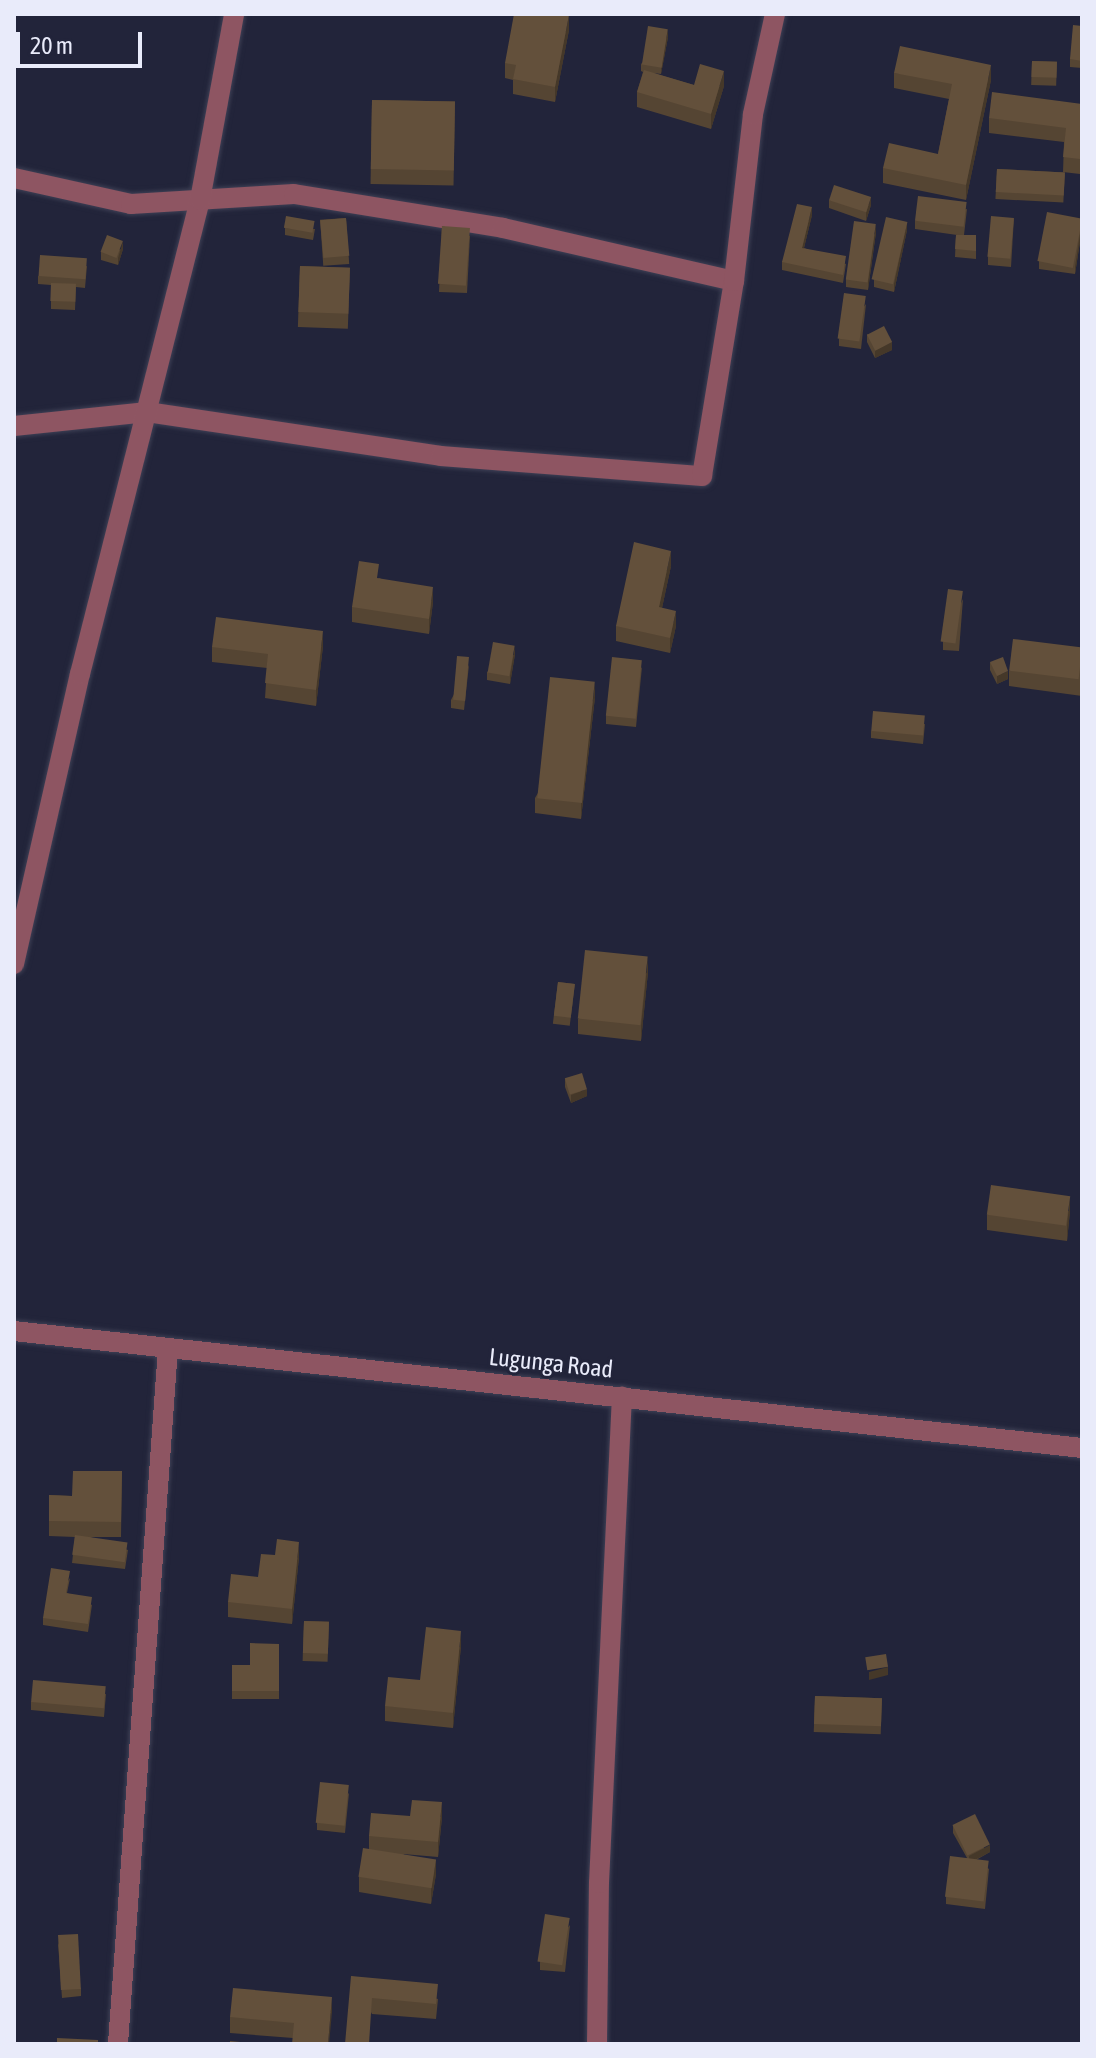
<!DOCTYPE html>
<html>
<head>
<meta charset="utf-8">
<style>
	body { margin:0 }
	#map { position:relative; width:1096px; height:2058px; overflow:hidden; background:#22243a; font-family:"Asap Condensed",sans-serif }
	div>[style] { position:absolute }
	.roads { filter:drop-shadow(0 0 2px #3e4055) drop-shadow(0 0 2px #3e4055) }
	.minor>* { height:20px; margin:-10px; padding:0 10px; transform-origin:10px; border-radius:10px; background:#8e5562 }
	.tertiary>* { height:20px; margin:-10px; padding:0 10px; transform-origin:10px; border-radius:10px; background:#8e5562 }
	.wall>* { inset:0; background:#554533; transform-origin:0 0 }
	.shaded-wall>* { inset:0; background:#453829 }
	.building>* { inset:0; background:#63503b; transform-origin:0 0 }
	span { translate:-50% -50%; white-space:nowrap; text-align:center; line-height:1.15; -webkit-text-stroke:6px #22243a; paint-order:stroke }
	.street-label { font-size:24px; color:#e9ebfa }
	.frame { position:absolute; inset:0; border:16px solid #e9ebfa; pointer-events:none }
	.scale { position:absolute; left:16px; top:32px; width:126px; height:36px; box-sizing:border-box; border:4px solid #e9ebfa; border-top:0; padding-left:10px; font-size:24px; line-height:28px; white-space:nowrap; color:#e9ebfa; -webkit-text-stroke:6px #22243a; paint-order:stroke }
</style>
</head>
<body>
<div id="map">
	<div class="roads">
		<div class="minor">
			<i style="left:14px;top:178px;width:120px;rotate:12.5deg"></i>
			<i style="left:131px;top:204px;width:163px;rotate:-3.5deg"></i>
			<i style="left:294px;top:194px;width:212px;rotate:9.2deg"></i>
			<i style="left:503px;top:228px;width:237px;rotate:12.9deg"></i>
			<i style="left:14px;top:426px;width:134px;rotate:-6deg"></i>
			<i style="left:147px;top:412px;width:297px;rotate:8.5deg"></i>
			<i style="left:441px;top:456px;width:262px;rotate:4.4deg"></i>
			<i style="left:702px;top:476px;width:198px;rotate:-80.7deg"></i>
			<i style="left:734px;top:281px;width:168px;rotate:-83.5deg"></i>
			<i style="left:753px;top:114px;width:102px;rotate:-77.6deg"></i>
			<i style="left:14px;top:964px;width:297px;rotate:-77.2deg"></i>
			<i style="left:80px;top:674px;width:489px;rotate:-75.8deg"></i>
			<i style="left:200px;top:200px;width:189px;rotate:-79.6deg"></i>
			<i style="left:118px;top:2044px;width:698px;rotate:-85.89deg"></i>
			<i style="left:597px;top:2044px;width:161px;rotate:-89.3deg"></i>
			<i style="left:599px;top:1883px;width:487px;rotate:-87.3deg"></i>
		</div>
		<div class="tertiary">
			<i style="left:14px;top:1331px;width:1074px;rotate:6.25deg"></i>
		</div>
	</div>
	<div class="wall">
		<i style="clip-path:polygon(1082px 26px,1082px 68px,1070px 67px,1070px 59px)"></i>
		<i style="clip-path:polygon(569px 30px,555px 102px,513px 94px,513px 80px,505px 78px,505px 63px)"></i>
		<i style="clip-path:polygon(668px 37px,661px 74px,653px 73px,694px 85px,724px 86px,711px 129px,637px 107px,637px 92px,643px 72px,641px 71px,641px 64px)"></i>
		<i style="left:1032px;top:61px;width:25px;height:24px;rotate:2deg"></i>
		<i style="clip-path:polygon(894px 73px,991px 80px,966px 200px,883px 183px,883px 168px,938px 154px,949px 99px,894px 88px)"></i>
		<i style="left:372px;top:100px;width:83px;height:84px;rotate:1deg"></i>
		<i style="clip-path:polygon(1082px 104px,1082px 155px,1080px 174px,1063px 172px,1064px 142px,989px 133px,989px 118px)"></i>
		<i style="left:997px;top:169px;width:68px;height:30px;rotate:3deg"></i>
		<i style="clip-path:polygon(829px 200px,871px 205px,866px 221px,829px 208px)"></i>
		<i style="clip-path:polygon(967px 209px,964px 235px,976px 235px,976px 259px,955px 257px,956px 235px,957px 235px,915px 229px,915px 221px)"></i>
		<i style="clip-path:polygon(812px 215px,804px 248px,846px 264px,843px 283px,782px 270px,782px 262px)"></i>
		<i style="left:346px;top:218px;width:46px;height:26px;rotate:86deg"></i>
		<i style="clip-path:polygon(1014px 218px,1011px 267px,988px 265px,988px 257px)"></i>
		<i style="clip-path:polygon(1082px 219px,1082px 229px,1075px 274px,1039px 269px,1039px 261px)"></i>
		<i style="clip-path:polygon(442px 226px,470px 236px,467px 293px,439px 292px)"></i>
		<i style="clip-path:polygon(285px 228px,315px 229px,313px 240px,285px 235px)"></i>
		<i style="clip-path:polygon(907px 230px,894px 292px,874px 287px,874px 280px)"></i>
		<i style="clip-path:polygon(876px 232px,868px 290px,846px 287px,846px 279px)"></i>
		<i style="clip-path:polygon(123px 249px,118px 265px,101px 260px,101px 252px)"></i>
		<i style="clip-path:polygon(87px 266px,85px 288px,76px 287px,75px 310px,51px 309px,51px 285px,38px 284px,38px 276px)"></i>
		<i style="left:300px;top:266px;width:50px;height:61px;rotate:2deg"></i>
		<i style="clip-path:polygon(866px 304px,861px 349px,839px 346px,839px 339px)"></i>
		<i style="clip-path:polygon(867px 334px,892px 350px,875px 358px,867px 342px)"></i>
		<i style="clip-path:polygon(671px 566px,662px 608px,676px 626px,670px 653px,616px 641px,616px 626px)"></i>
		<i style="clip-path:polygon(379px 578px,433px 602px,429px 634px,352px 622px,352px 607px)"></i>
		<i style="clip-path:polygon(963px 599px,959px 651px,943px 650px,943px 642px)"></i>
		<i style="clip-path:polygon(323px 646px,316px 706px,265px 698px,267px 668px,212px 662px,212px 647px)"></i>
		<i style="clip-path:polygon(1082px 648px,1082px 696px,1009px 686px,1009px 671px)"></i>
		<i style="clip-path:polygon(515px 654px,510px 684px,487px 680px,487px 672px)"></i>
		<i style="clip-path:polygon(990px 662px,1008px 679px,997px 684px,990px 670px)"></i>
		<i style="clip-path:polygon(469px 665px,464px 710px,451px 708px,451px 700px)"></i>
		<i style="clip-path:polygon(642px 667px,636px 727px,606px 724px,606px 716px)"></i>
		<i style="clip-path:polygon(595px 697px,581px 819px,535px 813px,535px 798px)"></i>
		<i style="clip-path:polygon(925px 724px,923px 744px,871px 738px,871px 731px)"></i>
		<i style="clip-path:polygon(648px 972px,641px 1041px,578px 1034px,578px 1019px)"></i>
		<i style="left:558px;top:982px;width:17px;height:42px;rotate:7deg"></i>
		<i style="clip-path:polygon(565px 1079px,587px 1096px,571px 1103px,565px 1087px)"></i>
		<i style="clip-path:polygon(1070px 1211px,1067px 1241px,987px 1230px,987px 1215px)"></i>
		<i style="clip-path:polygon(122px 1471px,121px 1537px,90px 1537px,128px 1550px,125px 1569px,72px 1563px,75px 1537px,49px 1536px,49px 1495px,72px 1496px)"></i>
		<i style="clip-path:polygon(299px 1557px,292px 1624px,228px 1617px,228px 1602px,258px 1577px)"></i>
		<i style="clip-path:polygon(70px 1578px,67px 1593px,92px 1605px,88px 1632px,43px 1625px,43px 1618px)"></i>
		<i style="left:304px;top:1621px;width:25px;height:40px;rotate:2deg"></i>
		<i style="clip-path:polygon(279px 1644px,279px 1699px,232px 1699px,232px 1665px,250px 1665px)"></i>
		<i style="clip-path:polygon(461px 1646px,453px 1728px,385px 1721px,385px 1706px,420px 1680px)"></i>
		<i style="clip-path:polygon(106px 1694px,104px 1717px,31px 1710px,31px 1702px)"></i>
		<i style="left:815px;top:1696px;width:67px;height:36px;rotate:2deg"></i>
		<i style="clip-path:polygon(349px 1793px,345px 1833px,317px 1830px,317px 1823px)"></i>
		<i style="clip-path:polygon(410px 1816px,442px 1817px,438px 1857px,403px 1854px,436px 1874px,431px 1904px,359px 1892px,359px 1877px,369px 1849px,369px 1836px)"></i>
		<i style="clip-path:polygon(953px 1825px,990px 1852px,976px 1860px,989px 1869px,985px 1909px,946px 1904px,946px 1897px,967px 1858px,953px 1833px)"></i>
		<i style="clip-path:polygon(570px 1925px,565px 1972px,540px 1970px,540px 1962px)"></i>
		<i style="clip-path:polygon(58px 1943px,81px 1989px,81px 1996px,62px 1998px)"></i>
		<i style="clip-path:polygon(351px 1976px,438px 1999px,436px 2019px,372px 2014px)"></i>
		<i style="clip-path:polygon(332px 2012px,293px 2038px,230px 2033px,230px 2017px)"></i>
	</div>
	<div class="shaded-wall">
		<i style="clip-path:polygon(569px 15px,569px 30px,555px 102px,555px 87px)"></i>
		<i style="clip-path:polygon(668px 29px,668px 37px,661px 74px,661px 67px)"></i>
		<i style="clip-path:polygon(991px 65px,991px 80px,966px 200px,966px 185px)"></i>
		<i style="clip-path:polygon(724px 71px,724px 86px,711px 129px,711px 114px)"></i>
		<i style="clip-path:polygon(1082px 140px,1082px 155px,1080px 174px,1080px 159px)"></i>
		<i style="clip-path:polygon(871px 197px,871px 205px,866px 221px,866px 213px)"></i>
		<i style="clip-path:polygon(812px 207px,812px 215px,802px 256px,802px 248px)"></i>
		<i style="clip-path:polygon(1082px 221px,1082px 229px,1075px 274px,1075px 267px)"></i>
		<i style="clip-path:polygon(907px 222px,907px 230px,894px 292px,894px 284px)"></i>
		<i style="clip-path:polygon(876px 224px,876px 232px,868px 290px,868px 282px)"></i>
		<i style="clip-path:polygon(123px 241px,123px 249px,118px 265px,118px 258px)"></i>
		<i style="clip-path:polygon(892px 342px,892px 350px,875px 358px,875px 350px)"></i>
		<i style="clip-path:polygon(671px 551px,671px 566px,659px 622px,659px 607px)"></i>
		<i style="clip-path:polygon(433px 587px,433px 602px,429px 634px,429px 619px)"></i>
		<i style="clip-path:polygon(676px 611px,676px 626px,670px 653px,670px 638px)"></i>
		<i style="clip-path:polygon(323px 631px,323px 646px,316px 706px,316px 690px)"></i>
		<i style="clip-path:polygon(515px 646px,515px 654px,510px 684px,510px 676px)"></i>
		<i style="clip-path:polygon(1008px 671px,1008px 679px,997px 684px,997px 676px)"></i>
		<i style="clip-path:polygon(595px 682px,595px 697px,581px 819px,581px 803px)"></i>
		<i style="clip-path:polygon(648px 957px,648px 972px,641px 1041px,641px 1026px)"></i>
		<i style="clip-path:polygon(587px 1089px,587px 1096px,571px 1103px,571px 1095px)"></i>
		<i style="clip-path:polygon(1070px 1196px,1070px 1211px,1067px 1241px,1067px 1226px)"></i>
		<i style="clip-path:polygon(299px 1542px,299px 1557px,292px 1624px,292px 1609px)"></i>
		<i style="clip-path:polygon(461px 1631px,461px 1646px,453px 1728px,453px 1713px)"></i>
		<i style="clip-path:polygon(888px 1667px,888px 1675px,869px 1680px,869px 1672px)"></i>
		<i style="clip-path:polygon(16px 1709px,16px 1724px,14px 1734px,14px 1719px)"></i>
		<i style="clip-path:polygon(442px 1802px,442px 1817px,438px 1857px,438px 1842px)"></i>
		<i style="clip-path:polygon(990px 1845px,990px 1852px,969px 1863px,969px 1856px)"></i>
		<i style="clip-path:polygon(436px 1859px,436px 1874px,431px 1904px,431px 1889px)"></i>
		<i style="clip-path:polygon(332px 1997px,332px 2012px,329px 2044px,328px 2044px)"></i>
	</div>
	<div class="building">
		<i style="clip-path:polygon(514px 14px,569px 15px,555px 87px,513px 79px,516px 65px,505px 63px)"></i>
		<i style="clip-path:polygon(1073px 25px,1082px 26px,1082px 61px,1070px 59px)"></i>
		<i style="left:648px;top:26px;width:20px;height:39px;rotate:9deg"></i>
		<i style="clip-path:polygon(900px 46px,991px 65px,966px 185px,883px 168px,889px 143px,938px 154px,952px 84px,894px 73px)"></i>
		<i style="left:1032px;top:61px;width:25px;height:16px;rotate:2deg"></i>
		<i style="clip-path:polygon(700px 64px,724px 71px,711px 114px,637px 92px,644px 70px,694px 85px)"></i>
		<i style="clip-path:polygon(992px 92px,1082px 104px,1082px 140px,1080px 159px,1063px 157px,1066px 128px,989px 118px)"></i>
		<i style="left:372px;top:100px;width:83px;height:69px;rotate:1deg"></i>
		<i style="left:997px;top:169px;width:68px;height:23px;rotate:3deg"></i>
		<i style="left:834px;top:185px;width:39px;height:16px;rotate:18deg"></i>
		<i style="left:918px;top:196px;width:49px;height:25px;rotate:7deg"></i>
		<i style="clip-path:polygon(797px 204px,812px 207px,802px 248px,846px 256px,843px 275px,782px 262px)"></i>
		<i style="left:1047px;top:212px;width:36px;height:50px;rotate:11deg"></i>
		<i style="left:286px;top:216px;width:29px;height:12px;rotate:10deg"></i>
		<i style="left:991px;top:216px;width:23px;height:41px;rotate:5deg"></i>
		<i style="left:886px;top:217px;width:22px;height:64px;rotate:13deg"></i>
		<i style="left:346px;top:218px;width:38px;height:26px;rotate:85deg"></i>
		<i style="left:854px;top:221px;width:22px;height:59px;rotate:8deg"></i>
		<i style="left:442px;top:226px;width:28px;height:58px;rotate:4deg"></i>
		<i style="left:107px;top:235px;width:17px;height:18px;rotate:21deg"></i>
		<i style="clip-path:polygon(956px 235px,976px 235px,976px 251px,955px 249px)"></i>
		<i style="left:40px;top:255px;width:47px;height:21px;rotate:4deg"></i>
		<i style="left:300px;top:266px;width:50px;height:46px;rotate:2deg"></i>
		<i style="left:51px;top:283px;width:25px;height:18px;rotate:2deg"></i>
		<i style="left:844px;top:293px;width:22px;height:46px;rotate:8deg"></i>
		<i style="left:884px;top:326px;width:18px;height:19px;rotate:63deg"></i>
		<i style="clip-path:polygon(634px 542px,671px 551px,659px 607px,676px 611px,670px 638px,616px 626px)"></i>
		<i style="clip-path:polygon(359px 561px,379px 564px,377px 578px,433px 587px,429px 619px,352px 607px)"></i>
		<i style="left:948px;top:589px;width:15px;height:53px;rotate:8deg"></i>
		<i style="clip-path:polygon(216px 617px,323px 631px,316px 690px,265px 683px,268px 654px,212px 647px)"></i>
		<i style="left:1013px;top:639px;width:70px;height:32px;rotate:7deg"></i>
		<i style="left:493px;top:642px;width:22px;height:31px;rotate:10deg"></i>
		<i style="left:457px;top:656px;width:12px;height:44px;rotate:5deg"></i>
		<i style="left:612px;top:657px;width:30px;height:59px;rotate:6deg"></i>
		<i style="clip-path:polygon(1003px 657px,1008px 671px,997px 676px,990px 662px)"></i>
		<i style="left:550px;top:677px;width:45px;height:122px;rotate:6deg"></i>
		<i style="left:873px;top:711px;width:52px;height:20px;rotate:5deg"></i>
		<i style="left:585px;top:950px;width:63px;height:69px;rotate:6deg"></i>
		<i style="left:558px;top:982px;width:17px;height:34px;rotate:7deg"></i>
		<i style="left:582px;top:1073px;width:17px;height:18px;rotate:73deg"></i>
		<i style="left:991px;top:1185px;width:80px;height:30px;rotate:8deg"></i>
		<i style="clip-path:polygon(73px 1471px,122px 1471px,121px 1522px,49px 1521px,49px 1495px,72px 1496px)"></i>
		<i style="left:75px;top:1535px;width:53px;height:20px;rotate:8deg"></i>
		<i style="clip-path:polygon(277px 1539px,299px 1542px,292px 1609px,228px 1602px,231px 1574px,258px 1577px,261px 1554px,275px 1555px)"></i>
		<i style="clip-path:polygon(51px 1568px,70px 1571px,66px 1593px,92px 1597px,88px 1624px,43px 1618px)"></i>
		<i style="left:304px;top:1621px;width:25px;height:32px;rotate:2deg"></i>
		<i style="clip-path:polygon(426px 1627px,461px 1631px,453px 1713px,385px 1706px,388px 1677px,420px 1680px)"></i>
		<i style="clip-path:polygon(250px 1643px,279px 1644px,279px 1691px,232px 1691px,232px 1665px,250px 1665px)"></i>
		<i style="left:886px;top:1654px;width:13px;height:21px;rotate:81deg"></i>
		<i style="left:33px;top:1680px;width:73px;height:22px;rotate:5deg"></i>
		<i style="left:815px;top:1696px;width:67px;height:28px;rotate:2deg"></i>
		<i style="left:320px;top:1782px;width:29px;height:41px;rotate:6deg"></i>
		<i style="clip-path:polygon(412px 1800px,442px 1802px,438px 1842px,369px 1836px,371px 1813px,410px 1816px)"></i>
		<i style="left:975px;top:1814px;width:34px;height:25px;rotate:64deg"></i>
		<i style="left:363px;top:1848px;width:74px;height:29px;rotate:9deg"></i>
		<i style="left:950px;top:1856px;width:39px;height:41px;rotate:7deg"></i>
		<i style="left:545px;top:1914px;width:25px;height:48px;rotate:9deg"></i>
		<i style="left:78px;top:1934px;width:55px;height:20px;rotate:87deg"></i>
		<i style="clip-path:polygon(351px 1976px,438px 1984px,436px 2004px,372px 1998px,369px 2044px,345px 2044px)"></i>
		<i style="clip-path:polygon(233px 1988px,332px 1997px,328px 2044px,292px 2044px,294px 2023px,230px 2017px)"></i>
		<i style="clip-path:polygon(57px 2038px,98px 2040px,98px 2044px,57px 2044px)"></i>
		<i style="clip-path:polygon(230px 2041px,261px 2044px,230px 2044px)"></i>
	</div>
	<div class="street-label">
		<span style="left:551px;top:1363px;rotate:6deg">Lugunga Road</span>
	</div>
	<div class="frame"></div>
	<div class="scale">20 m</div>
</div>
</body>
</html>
